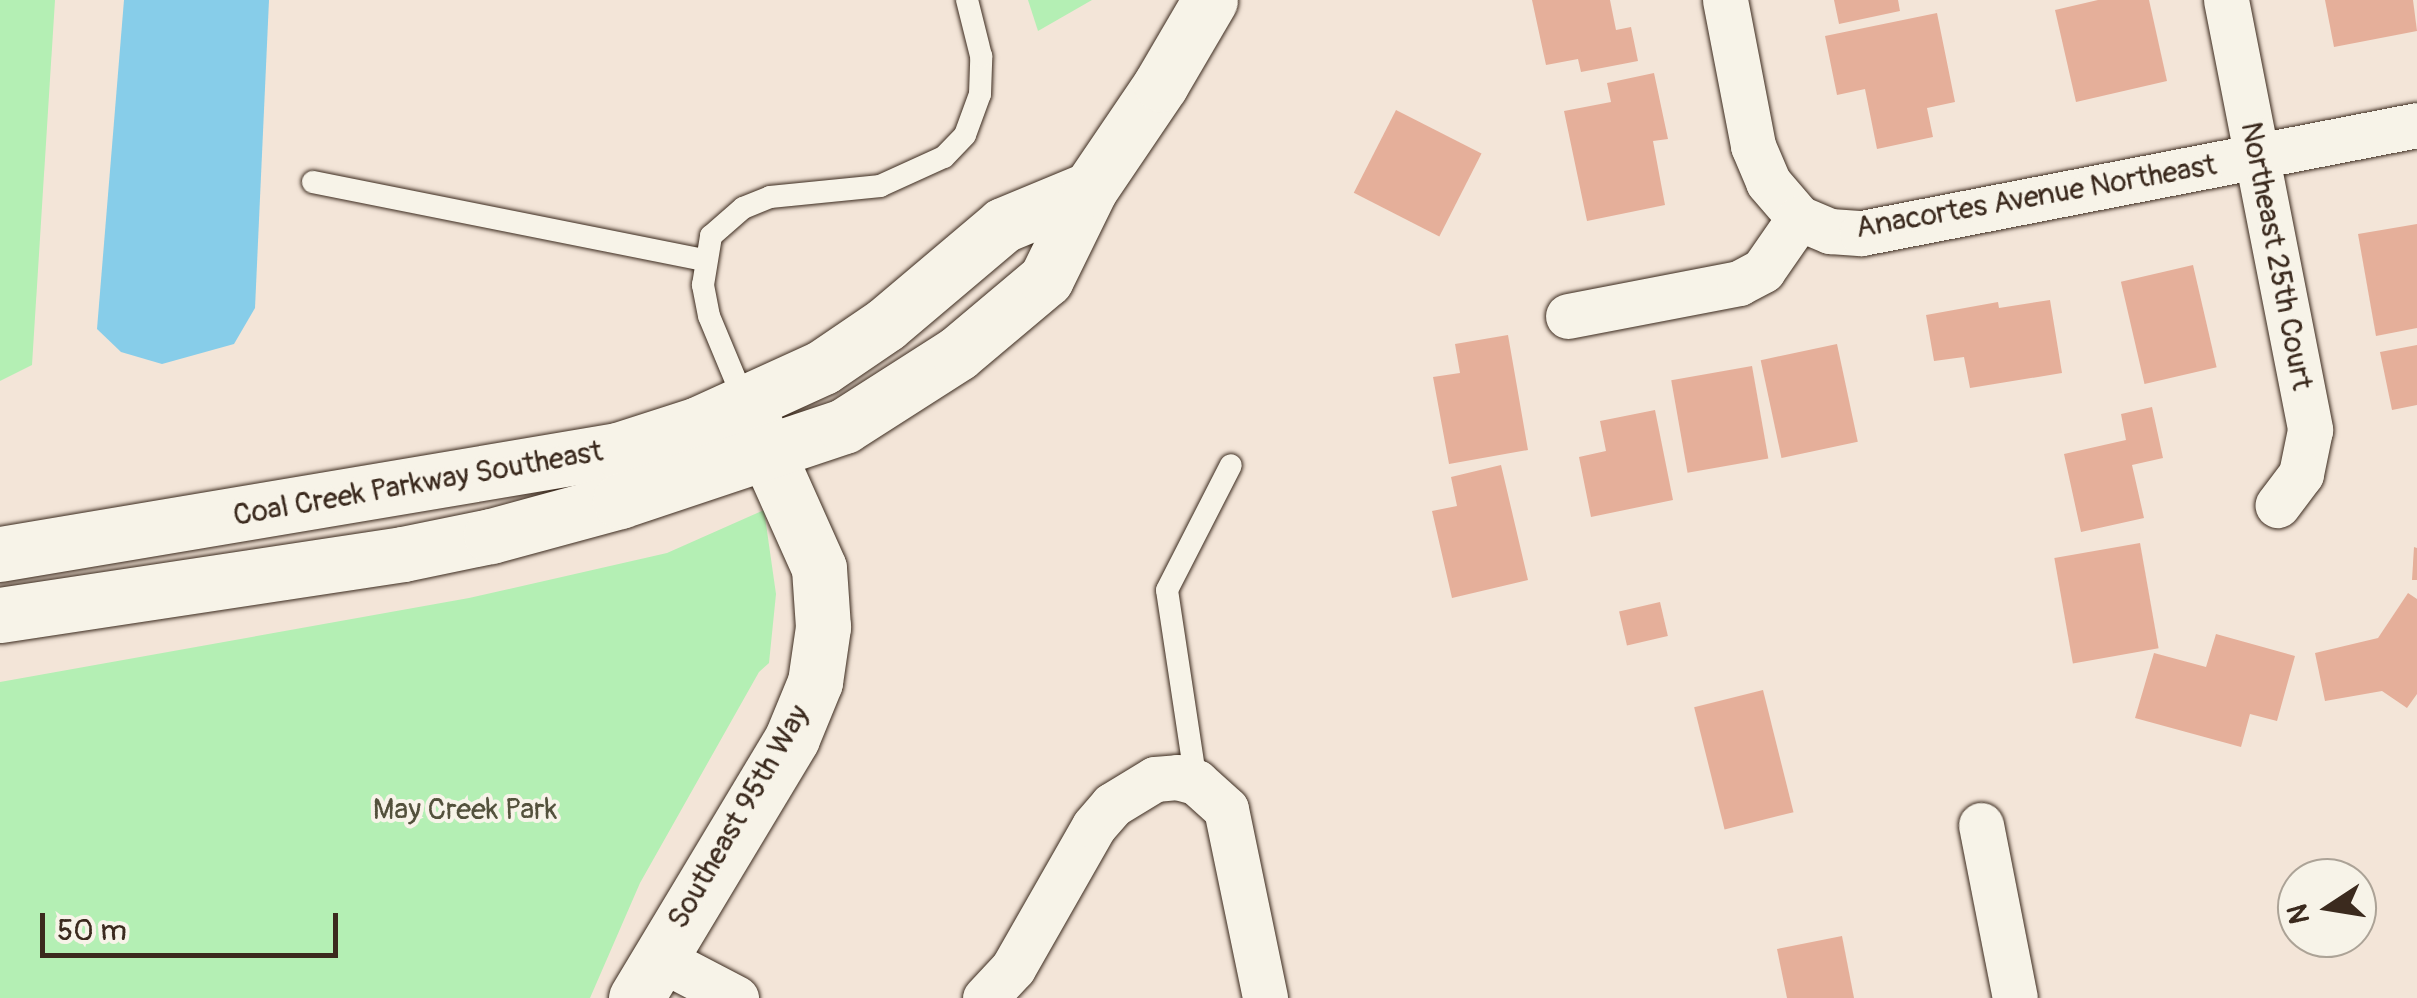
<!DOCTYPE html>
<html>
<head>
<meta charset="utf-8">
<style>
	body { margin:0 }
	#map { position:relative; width:2417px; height:998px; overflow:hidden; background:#f3e5d8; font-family:Pangolin,sans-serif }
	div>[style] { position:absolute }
	.green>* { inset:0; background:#b4efb4 }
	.water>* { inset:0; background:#87cde9 }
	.building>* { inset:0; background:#e5af9a; transform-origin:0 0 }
	.roads { filter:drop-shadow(0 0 2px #3b2a1e) drop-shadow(0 0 2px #3b2a1e) }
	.service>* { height:22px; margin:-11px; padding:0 11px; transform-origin:11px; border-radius:11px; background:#f7f3e8 }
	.minor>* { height:45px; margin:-22.5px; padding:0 22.5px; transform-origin:22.5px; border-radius:22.5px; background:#f7f3e8 }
	.tertiary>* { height:55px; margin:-27.5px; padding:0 27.5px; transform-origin:27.5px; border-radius:27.5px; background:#f7f3e8 }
	.primary>* { height:55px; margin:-27.5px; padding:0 27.5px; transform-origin:27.5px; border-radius:27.5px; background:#f7f3e8 }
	span { translate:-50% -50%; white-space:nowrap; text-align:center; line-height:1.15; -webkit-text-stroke:8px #f7f3e8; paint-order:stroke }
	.street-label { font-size:30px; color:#3b2a1e }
	.park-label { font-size:30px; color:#53513c }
	.north { position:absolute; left:2277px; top:858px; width:100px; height:100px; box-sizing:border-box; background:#f7f3e8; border:2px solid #aca397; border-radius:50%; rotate:258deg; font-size:28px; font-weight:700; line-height:40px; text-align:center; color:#3b2a1e }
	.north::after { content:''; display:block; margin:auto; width:35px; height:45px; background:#3b2a1e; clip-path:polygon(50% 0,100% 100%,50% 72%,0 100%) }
	.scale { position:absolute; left:40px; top:913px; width:298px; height:45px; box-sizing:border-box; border:5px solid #3b2a1e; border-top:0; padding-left:12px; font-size:30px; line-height:35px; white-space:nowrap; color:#3b2a1e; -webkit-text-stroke:8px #f7f3e8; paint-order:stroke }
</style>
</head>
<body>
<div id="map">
	<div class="green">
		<i style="clip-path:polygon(0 0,55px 0,32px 365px,0 381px)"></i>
		<i style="clip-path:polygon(1028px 0,1092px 0,1038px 31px)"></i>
		<i style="clip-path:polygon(764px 510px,776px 594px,769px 663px,759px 672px,640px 883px,590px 998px,0 998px,0 682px,469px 598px,667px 553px)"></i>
	</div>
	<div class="water">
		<i style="clip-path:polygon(124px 0,269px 0,255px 308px,234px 344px,162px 364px,121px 352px,97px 329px)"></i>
	</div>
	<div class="building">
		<i style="clip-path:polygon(1532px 0,1610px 0,1616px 30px,1631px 27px,1638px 61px,1581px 72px,1578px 59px,1546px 65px)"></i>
		<i style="clip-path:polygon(1834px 0,1898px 0,1900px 11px,1839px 24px)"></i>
		<i style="clip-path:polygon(2098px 0,2149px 0,2167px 81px,2076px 102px,2055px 10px)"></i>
		<i style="clip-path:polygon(2325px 0,2413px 0,2417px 31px,2334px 47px)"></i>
		<i style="clip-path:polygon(1937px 13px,1955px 102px,1927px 108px,1933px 137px,1877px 149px,1865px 89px,1837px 95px,1825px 36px)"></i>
		<i style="clip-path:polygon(1654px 73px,1668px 139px,1653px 141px,1665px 205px,1587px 221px,1564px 111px,1611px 102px,1607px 83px)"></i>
		<i style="left:1396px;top:110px;width:96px;height:93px;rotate:27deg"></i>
		<i style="clip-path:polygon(2417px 224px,2417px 328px,2376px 336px,2358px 234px)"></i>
		<i style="left:2193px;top:265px;width:105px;height:74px;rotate:77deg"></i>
		<i style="clip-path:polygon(2050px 300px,2062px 373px,1970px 388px,1964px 357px,1934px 361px,1926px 315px,1998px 302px,1999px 308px)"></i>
		<i style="clip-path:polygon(1508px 335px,1528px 450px,1449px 464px,1433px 377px,1460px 373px,1455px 344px)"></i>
		<i style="left:1837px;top:344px;width:100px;height:78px;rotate:78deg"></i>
		<i style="clip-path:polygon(2417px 345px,2417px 405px,2392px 410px,2380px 352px)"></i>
		<i style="left:1752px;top:366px;width:94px;height:82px;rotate:80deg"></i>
		<i style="clip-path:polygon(2152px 407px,2163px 458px,2132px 465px,2144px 518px,2081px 532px,2064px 454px,2126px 440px,2121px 414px)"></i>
		<i style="clip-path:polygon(1655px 410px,1673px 500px,1591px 517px,1579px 457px,1606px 451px,1600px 421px)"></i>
		<i style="clip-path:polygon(1501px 465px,1528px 580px,1452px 598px,1432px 511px,1457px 506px,1451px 477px)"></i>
		<i style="left:2140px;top:543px;width:107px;height:87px;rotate:80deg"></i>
		<i style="clip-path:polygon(2414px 547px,2417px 548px,2417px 580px,2412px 580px)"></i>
		<i style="clip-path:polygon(2408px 593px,2417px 599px,2417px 694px,2407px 708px,2382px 691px,2325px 701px,2315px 653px,2378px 638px)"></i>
		<i style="left:1660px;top:602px;width:35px;height:42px;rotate:77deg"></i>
		<i style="clip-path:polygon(2216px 634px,2295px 656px,2277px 721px,2250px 714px,2241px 747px,2135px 718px,2154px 653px,2206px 667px)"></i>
		<i style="left:1763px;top:690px;width:126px;height:71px;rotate:76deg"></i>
		<i style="clip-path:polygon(1842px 936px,1854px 998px,1787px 998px,1777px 949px)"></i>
	</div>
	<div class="roads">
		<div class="service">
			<i style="left:313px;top:182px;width:399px;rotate:11.3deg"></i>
			<i style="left:746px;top:405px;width:96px;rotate:-112.6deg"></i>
			<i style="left:709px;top:316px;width:32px;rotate:-101deg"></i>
			<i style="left:703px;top:285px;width:50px;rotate:-80.7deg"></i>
			<i style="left:711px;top:236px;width:43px;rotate:-41.2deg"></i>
			<i style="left:743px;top:208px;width:29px;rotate:-22deg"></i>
			<i style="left:770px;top:197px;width:111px;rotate:-5.7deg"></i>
			<i style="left:880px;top:186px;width:70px;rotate:-24.4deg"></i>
			<i style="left:944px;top:157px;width:30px;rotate:-46deg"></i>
			<i style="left:965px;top:135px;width:44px;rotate:-69.9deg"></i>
			<i style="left:980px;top:94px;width:38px;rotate:-88deg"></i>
			<i style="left:981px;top:56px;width:58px;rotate:-104deg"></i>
			<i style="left:1196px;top:782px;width:194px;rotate:-98.6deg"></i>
			<i style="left:1167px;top:590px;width:140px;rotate:-62.9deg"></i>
		</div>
		<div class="minor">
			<i style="left:1725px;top:0;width:149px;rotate:79.1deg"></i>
			<i style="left:1753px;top:146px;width:39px;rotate:67deg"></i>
			<i style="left:1768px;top:182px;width:48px;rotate:49.3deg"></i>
			<i style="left:2226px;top:0;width:438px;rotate:78.9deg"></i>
			<i style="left:2310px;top:430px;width:45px;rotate:101.6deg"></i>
			<i style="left:2301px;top:474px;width:39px;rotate:127deg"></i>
			<i style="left:1568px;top:316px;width:174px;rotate:-10.9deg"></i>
			<i style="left:1739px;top:283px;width:27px;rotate:-28deg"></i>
			<i style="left:1763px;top:270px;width:63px;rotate:-55.3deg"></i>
			<i style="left:1799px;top:218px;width:34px;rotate:23deg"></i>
			<i style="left:1830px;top:231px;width:32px;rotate:4deg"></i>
			<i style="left:1862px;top:233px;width:565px;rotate:-11.01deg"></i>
			<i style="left:1981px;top:825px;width:176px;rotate:78.9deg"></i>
			<i style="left:659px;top:958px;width:87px;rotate:27.5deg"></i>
			<i style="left:985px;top:998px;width:41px;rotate:-47deg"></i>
			<i style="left:1013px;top:968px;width:163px;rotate:-60.3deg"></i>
			<i style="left:1094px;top:826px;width:28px;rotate:-49deg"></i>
			<i style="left:1112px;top:805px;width:50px;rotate:-31.2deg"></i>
			<i style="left:1155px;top:779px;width:22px;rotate:-5deg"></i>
			<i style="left:1177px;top:777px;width:20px;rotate:15deg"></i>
			<i style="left:1196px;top:782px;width:40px;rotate:42deg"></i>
			<i style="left:1226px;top:809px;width:193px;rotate:78.3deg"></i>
		</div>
		<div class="tertiary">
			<i style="left:636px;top:998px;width:303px;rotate:-59deg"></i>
			<i style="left:792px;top:738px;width:61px;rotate:-67.7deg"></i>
			<i style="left:815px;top:682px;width:56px;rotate:-81.7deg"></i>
			<i style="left:823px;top:627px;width:59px;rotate:-93.9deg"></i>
			<i style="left:819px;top:568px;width:176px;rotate:-114.1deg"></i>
		</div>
		<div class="primary">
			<i style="left:0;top:554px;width:627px;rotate:-9.55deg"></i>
			<i style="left:618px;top:450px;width:84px;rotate:-18deg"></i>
			<i style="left:698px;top:424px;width:137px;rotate:-24.5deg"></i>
			<i style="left:823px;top:367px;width:76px;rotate:-34.3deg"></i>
			<i style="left:886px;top:324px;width:153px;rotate:-40.2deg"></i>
			<i style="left:1003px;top:225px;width:94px;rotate:-22.5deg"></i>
			<i style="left:0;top:615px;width:408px;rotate:-8.6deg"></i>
			<i style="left:403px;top:554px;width:90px;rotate:-11.6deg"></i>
			<i style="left:491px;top:536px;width:134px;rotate:-15.2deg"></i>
			<i style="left:620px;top:501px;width:236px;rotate:-18.5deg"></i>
			<i style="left:844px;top:426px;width:135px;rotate:-32.6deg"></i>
			<i style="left:958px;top:353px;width:115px;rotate:-40.1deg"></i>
			<i style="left:1046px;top:279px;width:100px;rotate:-63.9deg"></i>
			<i style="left:1090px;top:189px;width:127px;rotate:-55.9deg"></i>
			<i style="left:1161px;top:84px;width:97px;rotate:-59.7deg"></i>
		</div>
	</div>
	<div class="street-label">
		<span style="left:2036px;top:197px;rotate:-10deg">Anacortes Avenue Northeast</span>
		<span style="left:2276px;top:256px;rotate:79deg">Northeast 25th Court</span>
		<span style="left:418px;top:484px;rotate:-10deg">Coal Creek Parkway Southeast</span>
		<span style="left:739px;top:817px;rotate:-60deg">Southeast 95th Way</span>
	</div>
	<div class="park-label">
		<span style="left:465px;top:810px">May Creek Park</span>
	</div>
	<div class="north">N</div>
	<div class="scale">50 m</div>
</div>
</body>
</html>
